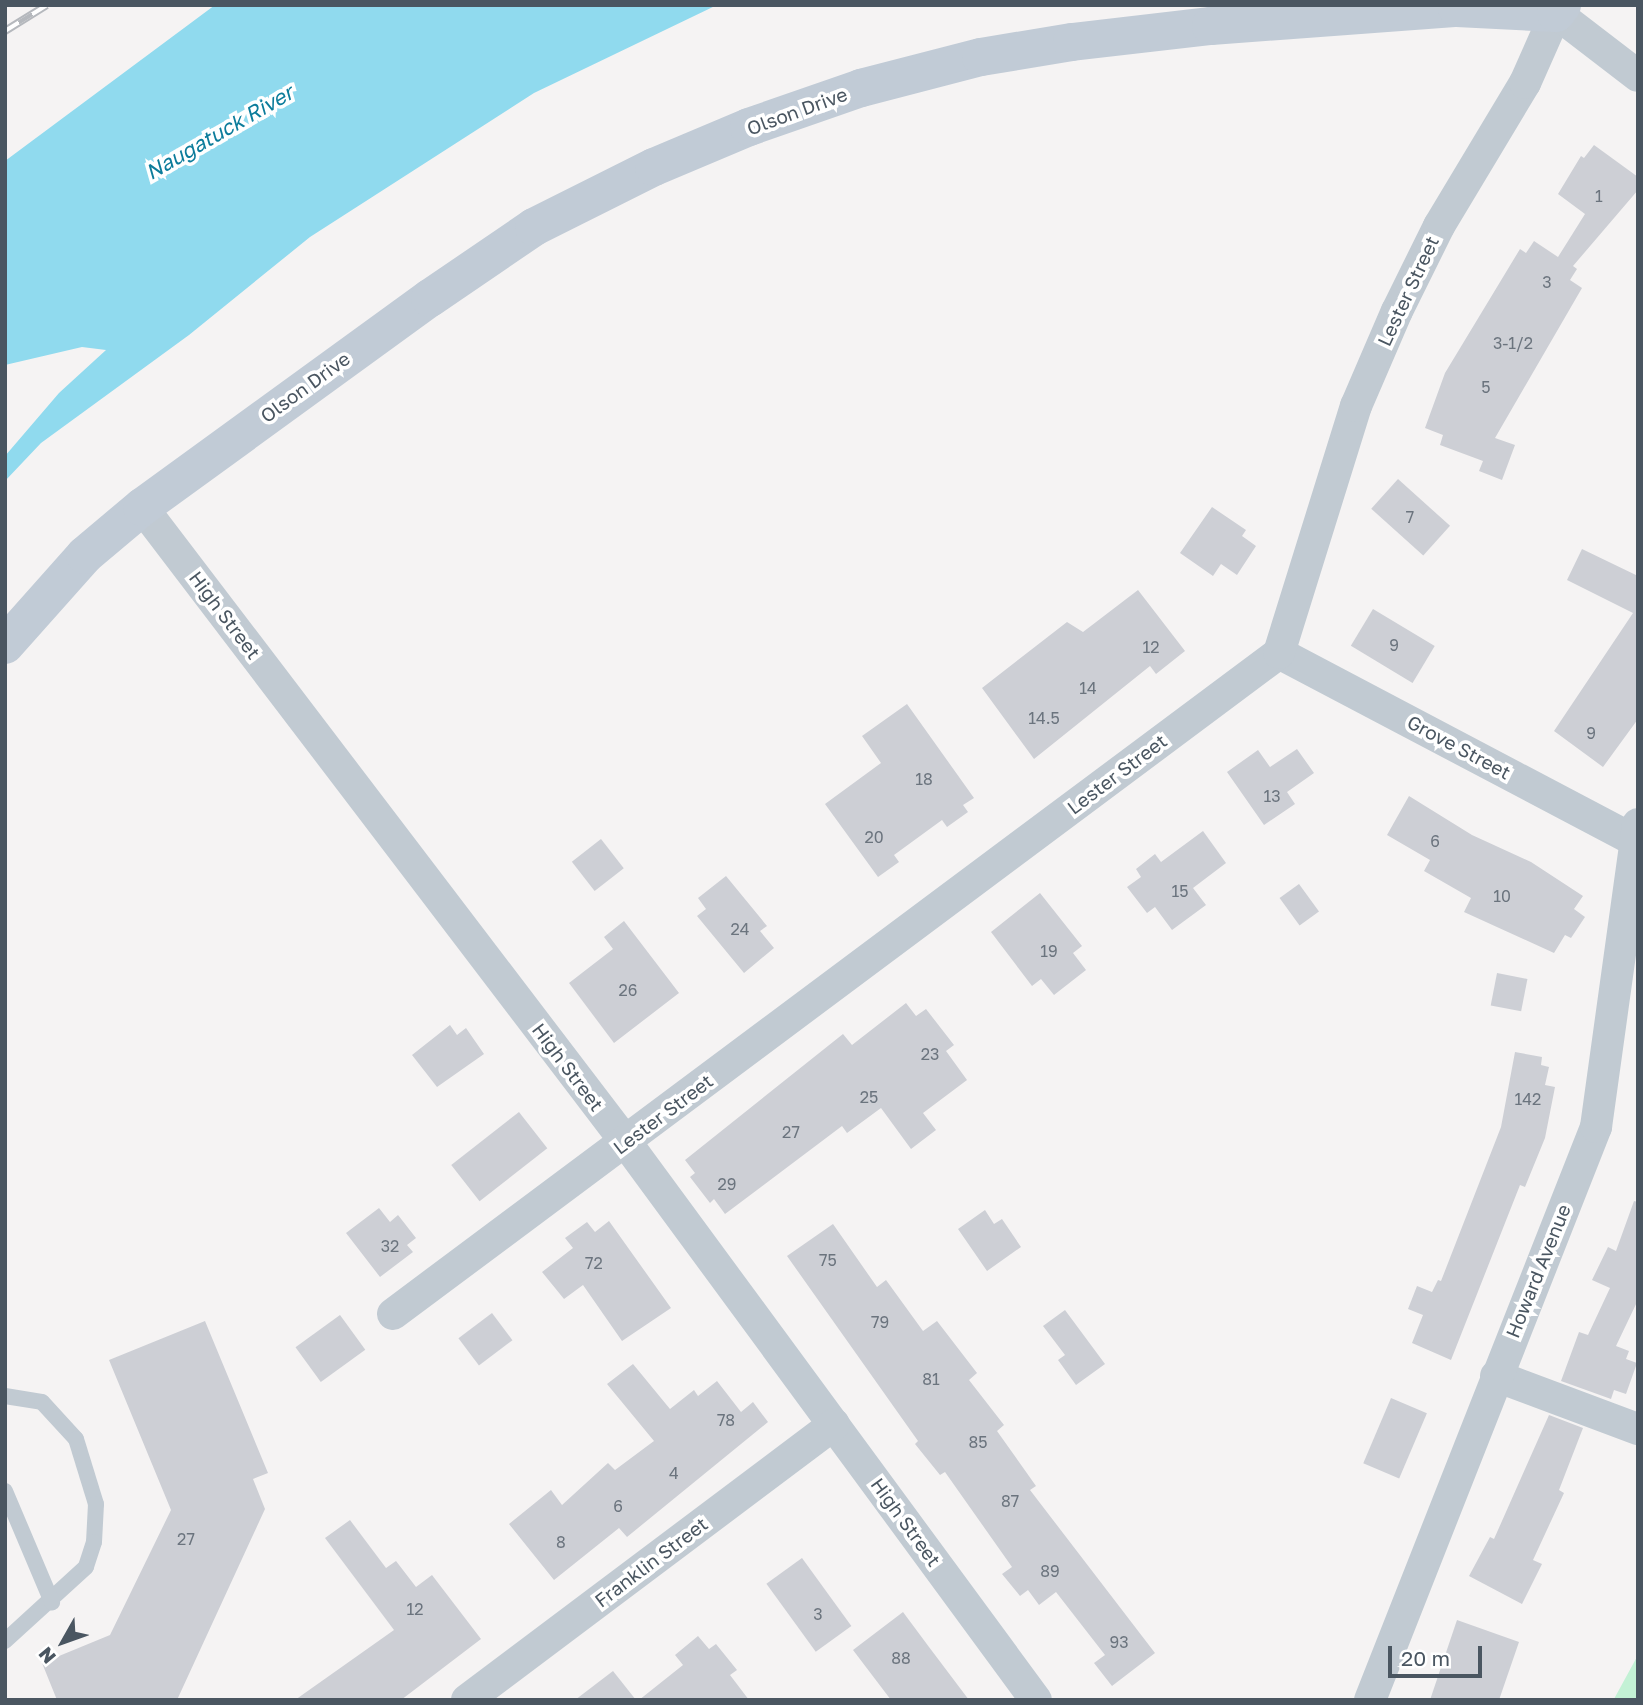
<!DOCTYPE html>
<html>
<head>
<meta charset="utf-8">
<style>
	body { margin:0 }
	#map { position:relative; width:1643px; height:1705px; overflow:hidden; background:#f5f3f3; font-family:"Golos Text",sans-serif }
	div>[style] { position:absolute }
	.green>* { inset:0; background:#c3f1d5 }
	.water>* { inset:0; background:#90daee }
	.building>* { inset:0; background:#cdcfd5; transform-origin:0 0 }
	.lane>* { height:16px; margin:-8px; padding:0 8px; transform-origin:8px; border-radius:8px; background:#c1cad2 }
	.street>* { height:32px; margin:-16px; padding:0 16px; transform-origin:16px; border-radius:16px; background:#c1cad2 }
	.secondary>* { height:38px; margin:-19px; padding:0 19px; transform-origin:19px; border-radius:19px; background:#c1cbd6 }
	.rail>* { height:8px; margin-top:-4px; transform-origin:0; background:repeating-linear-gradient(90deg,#fff 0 16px,#b5b8bd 0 32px); box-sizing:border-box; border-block:2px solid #b5b8bd }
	span { translate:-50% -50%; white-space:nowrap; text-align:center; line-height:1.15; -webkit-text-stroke:7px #fff; paint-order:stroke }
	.number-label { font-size:16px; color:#6b747e }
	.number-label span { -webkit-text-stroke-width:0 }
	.street-label { font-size:19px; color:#4a5661 }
	.water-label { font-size:21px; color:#0c7c9b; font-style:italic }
	.frame { position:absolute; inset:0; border:7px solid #4a5661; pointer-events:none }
	.north { position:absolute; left:28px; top:1607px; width:70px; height:70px; -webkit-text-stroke:5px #fff; paint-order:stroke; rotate:230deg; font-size:19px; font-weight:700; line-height:28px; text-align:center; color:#4a5661 }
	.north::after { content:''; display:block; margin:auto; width:24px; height:32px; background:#4a5661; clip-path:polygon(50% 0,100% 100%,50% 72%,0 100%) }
	.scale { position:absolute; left:1388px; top:1646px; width:94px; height:32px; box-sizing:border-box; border:4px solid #4a5661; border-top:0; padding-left:9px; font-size:21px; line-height:24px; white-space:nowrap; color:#4a5661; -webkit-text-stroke:5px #fff; paint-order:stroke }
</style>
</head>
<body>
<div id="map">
	<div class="green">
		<i style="clip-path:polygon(1638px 1655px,1638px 1700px,1613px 1700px,1614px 1699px)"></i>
	</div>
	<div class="water">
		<i style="clip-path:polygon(215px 5px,717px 5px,534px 93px,310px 237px,189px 335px,41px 443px,5px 481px,5px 456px,59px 393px,106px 350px,82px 347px,5px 365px,5px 161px)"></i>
	</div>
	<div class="building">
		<i style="clip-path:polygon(1594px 145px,1638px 177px,1638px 190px,1573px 266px,1577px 269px,1570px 280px,1582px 288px,1495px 438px,1515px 445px,1502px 480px,1479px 471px,1483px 461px,1440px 445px,1443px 435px,1425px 428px,1445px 373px,1520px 249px,1526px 253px,1534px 241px,1558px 257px,1585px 214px,1558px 194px,1581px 156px,1584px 158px)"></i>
		<i style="left:1398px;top:479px;width:70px;height:40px;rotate:42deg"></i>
		<i style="clip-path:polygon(1212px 507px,1246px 530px,1242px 536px,1256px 546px,1237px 575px,1221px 564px,1213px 576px,1180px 553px)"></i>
		<i style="clip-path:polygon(1582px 549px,1638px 576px,1638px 719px,1603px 767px,1554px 731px,1633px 613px,1567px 580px)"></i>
		<i style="clip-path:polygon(1138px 590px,1185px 651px,1156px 674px,1150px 666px,1034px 759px,982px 688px,1067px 622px,1083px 632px)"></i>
		<i style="left:1373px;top:609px;width:72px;height:43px;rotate:31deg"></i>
		<i style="clip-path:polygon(907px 704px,974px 798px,963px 805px,968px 812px,947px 827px,942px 820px,894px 855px,899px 862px,878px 877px,825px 804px,881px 763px,862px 736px)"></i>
		<i style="clip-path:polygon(1297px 749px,1314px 773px,1287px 792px,1295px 804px,1264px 825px,1227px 772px,1258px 750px,1270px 767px)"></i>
		<i style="clip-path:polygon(1409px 796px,1472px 835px,1531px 862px,1583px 896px,1574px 909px,1585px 917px,1571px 938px,1565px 935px,1554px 953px,1464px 912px,1471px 898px,1424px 871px,1430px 860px,1387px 835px)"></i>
		<i style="clip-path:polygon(1203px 831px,1226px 863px,1193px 888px,1206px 905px,1172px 930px,1155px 907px,1147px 913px,1127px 887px,1141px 877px,1136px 869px,1155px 854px,1161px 862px)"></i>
		<i style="left:601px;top:839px;width:37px;height:37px;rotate:52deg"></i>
		<i style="clip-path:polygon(726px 876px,767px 926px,760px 931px,774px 948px,744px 973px,697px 916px,706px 909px,698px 898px)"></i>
		<i style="left:1299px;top:884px;width:34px;height:24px;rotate:54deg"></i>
		<i style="clip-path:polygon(1040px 893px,1082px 946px,1073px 953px,1086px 970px,1054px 995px,1041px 979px,1032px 986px,991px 932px)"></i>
		<i style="clip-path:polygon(624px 921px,679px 993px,614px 1043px,569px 983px,613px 949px,604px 937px)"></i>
		<i style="left:1497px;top:973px;width:31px;height:33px;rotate:11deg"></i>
		<i style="clip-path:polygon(906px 1003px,916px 1016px,926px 1009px,954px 1045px,946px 1051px,967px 1080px,923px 1113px,936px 1130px,911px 1149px,881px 1108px,847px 1133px,842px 1126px,725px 1214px,714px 1199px,710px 1203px,690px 1177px,695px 1173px,685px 1160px,843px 1034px,852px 1045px)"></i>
		<i style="clip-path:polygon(450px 1025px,457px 1035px,466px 1028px,484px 1054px,437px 1087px,412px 1055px)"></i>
		<i style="clip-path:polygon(1515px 1052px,1542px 1057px,1541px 1065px,1549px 1067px,1545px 1085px,1555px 1087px,1545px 1138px,1525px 1187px,1520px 1185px,1451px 1360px,1412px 1343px,1423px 1315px,1408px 1309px,1417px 1286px,1432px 1292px,1438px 1280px,1441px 1281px,1501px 1127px)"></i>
		<i style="left:519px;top:1112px;width:46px;height:86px;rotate:52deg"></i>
		<i style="clip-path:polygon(1634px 1201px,1638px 1202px,1638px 1300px,1616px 1346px,1629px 1351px,1626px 1359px,1637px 1363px,1626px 1394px,1614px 1390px,1611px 1399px,1561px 1381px,1579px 1332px,1588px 1335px,1610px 1288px,1592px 1280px,1608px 1247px,1616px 1251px)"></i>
		<i style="clip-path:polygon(379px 1208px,390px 1222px,398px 1215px,416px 1238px,407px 1245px,413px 1252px,380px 1277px,346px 1233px)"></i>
		<i style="clip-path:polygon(985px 1210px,994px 1224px,1002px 1219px,1021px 1247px,987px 1271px,958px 1229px)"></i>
		<i style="clip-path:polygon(609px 1221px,671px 1308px,622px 1341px,583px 1285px,564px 1299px,542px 1272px,573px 1248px,565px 1238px,587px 1222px,595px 1232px)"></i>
		<i style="clip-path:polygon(833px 1224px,877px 1287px,886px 1280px,923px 1331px,937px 1321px,977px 1373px,969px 1380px,1004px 1425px,997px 1431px,1036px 1486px,1030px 1490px,1155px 1653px,1112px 1686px,1094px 1663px,1105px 1655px,1056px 1592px,1039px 1605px,1028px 1590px,1020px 1596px,1002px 1574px,1012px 1567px,945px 1472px,940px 1475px,915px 1444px,918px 1441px,787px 1256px)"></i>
		<i style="clip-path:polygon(1065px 1310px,1105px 1364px,1076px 1385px,1058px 1360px,1065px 1355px,1043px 1326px)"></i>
		<i style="left:492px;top:1313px;width:34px;height:42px;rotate:53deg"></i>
		<i style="left:340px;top:1315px;width:43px;height:55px;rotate:54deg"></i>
		<i style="clip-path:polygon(205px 1321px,268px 1473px,253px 1479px,265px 1509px,177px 1700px,57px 1700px,42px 1663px,110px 1635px,171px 1510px,109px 1360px)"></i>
		<i style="clip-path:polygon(633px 1364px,670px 1409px,694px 1390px,698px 1396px,717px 1381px,741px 1412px,753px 1402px,768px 1422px,627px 1537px,619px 1528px,554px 1580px,509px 1524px,551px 1490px,562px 1505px,608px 1463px,615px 1470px,654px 1441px,607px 1384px)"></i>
		<i style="left:1391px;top:1398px;width:39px;height:71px;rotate:23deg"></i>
		<i style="clip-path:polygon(1549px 1415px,1583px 1428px,1559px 1490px,1564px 1493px,1533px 1560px,1542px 1564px,1522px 1604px,1469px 1576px,1490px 1537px,1494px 1539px)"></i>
		<i style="clip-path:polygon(350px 1520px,386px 1568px,396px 1561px,416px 1587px,432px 1575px,481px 1639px,401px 1700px,295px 1700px,394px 1630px,325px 1538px)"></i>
		<i style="left:802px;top:1558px;width:84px;height:44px;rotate:54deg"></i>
		<i style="clip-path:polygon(903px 1612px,929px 1647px,969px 1700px,891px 1700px,853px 1650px)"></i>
		<i style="clip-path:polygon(1457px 1620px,1519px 1642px,1499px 1700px,1430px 1700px)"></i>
		<i style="clip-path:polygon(698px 1636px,709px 1649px,716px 1644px,737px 1670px,730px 1675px,749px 1700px,639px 1700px,683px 1665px,675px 1655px)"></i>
		<i style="clip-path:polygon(613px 1671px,636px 1700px,575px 1700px)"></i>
	</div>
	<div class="lane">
		<i style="left:5px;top:1396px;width:37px;rotate:9deg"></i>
		<i style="left:42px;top:1402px;width:50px;rotate:47.4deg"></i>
		<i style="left:76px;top:1439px;width:68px;rotate:72.9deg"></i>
		<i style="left:96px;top:1504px;width:38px;rotate:93deg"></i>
		<i style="left:94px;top:1542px;width:26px;rotate:108deg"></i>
		<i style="left:86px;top:1567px;width:110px;rotate:137.6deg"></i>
		<i style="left:5px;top:1491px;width:121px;rotate:67.1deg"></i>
	</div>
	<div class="street">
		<i style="left:142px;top:507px;width:797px;rotate:52.7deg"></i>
		<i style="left:625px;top:1141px;width:694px;rotate:53.68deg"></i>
		<i style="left:1279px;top:653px;width:406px;rotate:27.8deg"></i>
		<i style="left:393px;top:1314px;width:1105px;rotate:-36.72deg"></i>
		<i style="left:1279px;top:653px;width:259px;rotate:-72.7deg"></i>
		<i style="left:1356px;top:406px;width:103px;rotate:-66.7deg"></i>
		<i style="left:1397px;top:311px;width:95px;rotate:-63.7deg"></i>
		<i style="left:1439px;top:226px;width:167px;rotate:-59deg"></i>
		<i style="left:1525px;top:83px;width:77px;rotate:-66.1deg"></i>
		<i style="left:1556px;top:13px;width:103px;rotate:37.5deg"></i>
		<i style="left:1496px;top:1376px;width:152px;rotate:20.5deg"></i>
		<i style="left:467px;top:1700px;width:459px;rotate:-36.9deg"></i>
		<i style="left:1370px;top:1700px;width:616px;rotate:-68.47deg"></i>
		<i style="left:1596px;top:1127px;width:306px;rotate:-82.1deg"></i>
	</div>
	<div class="secondary">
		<i style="left:5px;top:645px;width:120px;rotate:-48.4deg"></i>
		<i style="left:85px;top:555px;width:75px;rotate:-40.1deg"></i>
		<i style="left:142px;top:507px;width:356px;rotate:-36deg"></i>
		<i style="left:430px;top:298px;width:126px;rotate:-34.3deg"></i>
		<i style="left:534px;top:227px;width:134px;rotate:-26.6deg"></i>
		<i style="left:654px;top:167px;width:103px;rotate:-22.8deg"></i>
		<i style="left:749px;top:127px;width:119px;rotate:-19.2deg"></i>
		<i style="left:861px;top:88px;width:124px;rotate:-14.5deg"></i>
		<i style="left:981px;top:57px;width:92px;rotate:-9.4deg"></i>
		<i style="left:1072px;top:42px;width:140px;rotate:-6.6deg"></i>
		<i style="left:1211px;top:26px;width:247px;rotate:-4.2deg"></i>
		<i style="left:1457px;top:8px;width:99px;rotate:2.9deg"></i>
		<i style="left:1556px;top:13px;width:10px;rotate:-53deg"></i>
	</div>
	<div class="rail">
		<i style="left:5px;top:31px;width:49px;rotate:-31.8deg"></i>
	</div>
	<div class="number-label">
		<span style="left:1599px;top:196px">1</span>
		<span style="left:1547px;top:282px">3</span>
		<span style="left:1513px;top:343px">3-1/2</span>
		<span style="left:1486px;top:387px">5</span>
		<span style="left:1410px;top:517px">7</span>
		<span style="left:1394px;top:645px">9</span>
		<span style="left:1151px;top:647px">12</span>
		<span style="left:1088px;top:688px">14</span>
		<span style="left:1044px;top:718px">14.5</span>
		<span style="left:1591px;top:733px">9</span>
		<span style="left:924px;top:779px">18</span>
		<span style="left:1272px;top:796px">13</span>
		<span style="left:874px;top:837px">20</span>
		<span style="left:1435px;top:841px">6</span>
		<span style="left:1180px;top:891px">15</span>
		<span style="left:1502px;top:896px">10</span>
		<span style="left:740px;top:929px">24</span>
		<span style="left:1049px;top:951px">19</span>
		<span style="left:628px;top:990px">26</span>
		<span style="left:930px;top:1054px">23</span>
		<span style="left:869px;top:1097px">25</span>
		<span style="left:1528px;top:1099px">142</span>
		<span style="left:791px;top:1132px">27</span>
		<span style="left:727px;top:1184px">29</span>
		<span style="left:390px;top:1246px">32</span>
		<span style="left:828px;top:1260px">75</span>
		<span style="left:594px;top:1263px">72</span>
		<span style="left:880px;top:1322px">79</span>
		<span style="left:931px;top:1379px">81</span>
		<span style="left:726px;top:1420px">78</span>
		<span style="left:978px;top:1442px">85</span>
		<span style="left:674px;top:1473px">4</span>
		<span style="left:1010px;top:1501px">87</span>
		<span style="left:618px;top:1506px">6</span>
		<span style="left:186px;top:1539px">27</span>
		<span style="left:561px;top:1542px">8</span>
		<span style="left:1050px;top:1571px">89</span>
		<span style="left:415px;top:1609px">12</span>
		<span style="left:818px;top:1614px">3</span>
		<span style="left:1119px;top:1642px">93</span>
		<span style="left:901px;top:1658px">88</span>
	</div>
	<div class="street-label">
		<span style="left:797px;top:111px;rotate:-20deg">Olson Drive</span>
		<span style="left:1408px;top:291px;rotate:-65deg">Lester Street</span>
		<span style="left:305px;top:387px;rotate:-36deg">Olson Drive</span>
		<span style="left:225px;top:615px;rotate:53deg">High Street</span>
		<span style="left:1459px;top:747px;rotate:28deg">Grove Street</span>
		<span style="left:1117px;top:774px;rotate:-37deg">Lester Street</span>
		<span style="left:568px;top:1067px;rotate:53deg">High Street</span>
		<span style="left:663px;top:1114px;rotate:-37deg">Lester Street</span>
		<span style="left:1538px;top:1271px;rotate:-68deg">Howard Avenue</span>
		<span style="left:906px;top:1522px;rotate:54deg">High Street</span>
		<span style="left:651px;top:1562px;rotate:-37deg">Franklin Street</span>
	</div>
	<div class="water-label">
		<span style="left:219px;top:132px;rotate:-30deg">Naugatuck River</span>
	</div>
	<div class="frame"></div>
	<div class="north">N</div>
	<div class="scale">20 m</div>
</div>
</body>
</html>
